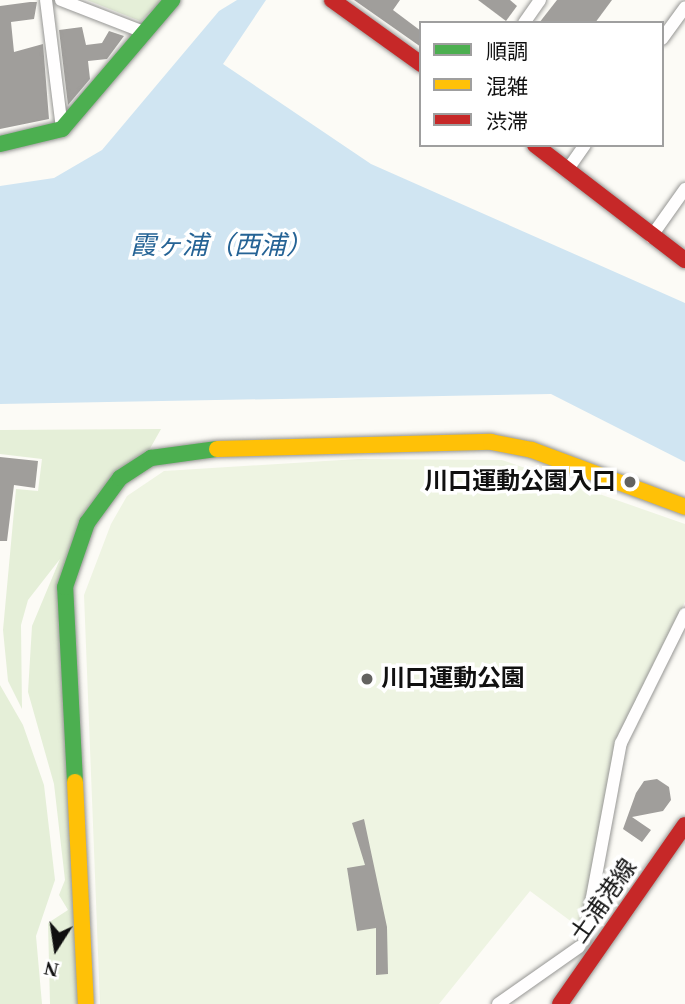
<!DOCTYPE html>
<html>
<head>
<meta charset="utf-8">
<style>
	body { margin:0 }
	#map { position:relative; width:685px; height:1004px; overflow:hidden; background:#fcfbf6; font-family:"Times New Roman","Noto Sans JP",serif }
	div>[style] { position:absolute }
	.green>* { inset:0; background:#e5efd8 }
	.pitch>* { inset:0; background:#eef4e2 }
	.water>* { inset:0; background:#d0e5f2 }
	.building>* { inset:0; background:#a09e9b }
	.roads { filter:drop-shadow(0 0 2px #969694) drop-shadow(0 0 2px #969694) }
	.street>* { height:12px; margin:-6px; padding:0 6px; transform-origin:6px; border-radius:6px; background:#fffefe }
	.fast>* { height:16px; margin:-8px; padding:0 8px; transform-origin:8px; border-radius:8px; background:#4caf50 }
	.slow>* { height:16px; margin:-8px; padding:0 8px; transform-origin:8px; border-radius:8px; background:#ffc107 }
	.jam>* { height:16px; margin:-8px; padding:0 8px; transform-origin:8px; border-radius:8px; background:#c62828 }
	.dots>* { width:19px; height:19px; translate:-50% -50%; box-sizing:border-box; border:4px solid #fff; border-radius:50% }
	span { translate:-50% -50%; white-space:nowrap; text-align:center; line-height:1.15; -webkit-text-stroke:7px #fff; paint-order:stroke }
	.poi-label { font-size:24px; color:#101010; font-weight:700 }
	.right { translate:-100% -50%; text-align:right }
	.left { translate:0 -50%; text-align:left }
	.street-label { font-size:24px; color:#101010 }
	.water-label { font-size:26px; color:#256395; font-style:italic }
	.legend { position:absolute; left:419px; top:21px; width:245px; height:126px; box-sizing:border-box; background:#fff; border:2px solid #9f9f9f; margin:0; padding:9px 12px; list-style:none; font-size:21px; color:#101010 }
	.legend li { display:flex; align-items:center; gap:14px; height:35px }
	.legend b { width:35px; border:2px solid #9f9f9f }
	.north { position:absolute; left:21px; top:913px; width:70px; height:70px; -webkit-text-stroke:5px #fff; paint-order:stroke; rotate:192deg; font-size:19px; font-weight:700; line-height:28px; text-align:center; color:#101010 }
	.north::after { content:''; display:block; margin:auto; width:24px; height:32px; background:#101010; clip-path:polygon(50% 0,100% 100%,50% 72%,0 100%) }
</style>
</head>
<body>
<div id="map">
	<div class="green">
		<i style="clip-path:polygon(87px 0,164px 0,140px 21px)"></i>
		<i style="clip-path:polygon(161px 429px,147px 454px,133px 462px,59px 586px,81px 1004px,50px 1004px,48px 923px,68px 910px,59px 895px,65px 880px,54px 784px,28px 692px,32px 626px,60px 559px,28px 600px,21px 625px,22px 709px,8px 681px,3px 630px,16px 489px,38px 491px,42px 459px,0 454px,0 430px)"></i>
		<i style="clip-path:polygon(0 685px,23px 725px,44px 785px,55px 880px,36px 936px,42px 1004px,0 1004px)"></i>
	</div>
	<div class="pitch">
		<i style="clip-path:polygon(358px 459px,502px 460px,685px 524px,685px 602px,617px 740px,580px 928px,530px 891px,439px 1004px,100px 1004px,84px 595px,111px 524px,127px 496px,164px 471px)"></i>
	</div>
	<div class="water">
		<i style="clip-path:polygon(237px 0,266px 0,223px 64px,371px 164px,685px 303px,685px 462px,551px 394px,0 404px,0 186px,54px 178px,102px 150px,219px 11px)"></i>
	</div>
	<div class="building">
		<i style="clip-path:polygon(354px 0,400px 0,393px 10px,421px 31px,421px 47px)"></i>
		<i style="clip-path:polygon(478px 0,510px 0,517px 6px,506px 21px)"></i>
		<i style="clip-path:polygon(557px 0,612px 0,595px 23px,539px 23px)"></i>
		<i style="clip-path:polygon(30px 2px,37px 2px,34px 19px,11px 22px,14px 52px,43px 44px,49px 119px,0 129px,0 6px)"></i>
		<i style="clip-path:polygon(82px 27px,86px 45px,102px 43px,109px 31px,124px 36px,107px 59px,88px 61px,90px 79px,68px 105px,59px 30px)"></i>
		<i style="clip-path:polygon(0 457px,38px 461px,35px 488px,14px 485px,7px 541px,0 541px)"></i>
		<i style="clip-path:polygon(657px 779px,669px 787px,671px 800px,663px 811px,632px 817px,651px 830px,642px 842px,623px 829px,636px 793px,644px 781px)"></i>
		<i style="clip-path:polygon(364px 819px,387px 927px,388px 974px,376px 975px,376px 928px,357px 931px,347px 868px,365px 865px,352px 823px)"></i>
	</div>
	<div class="roads">
		<div class="street">
			<i style="left:46px;top:0;width:130px;rotate:82.9deg"></i>
			<i style="left:61px;top:0;width:91px;rotate:21.2deg"></i>
			<i style="left:524px;top:23px;width:28px;rotate:-55deg"></i>
			<i style="left:662px;top:39px;width:39px;rotate:-54deg"></i>
			<i style="left:568px;top:169px;width:29px;rotate:-55deg"></i>
			<i style="left:651px;top:237px;width:59px;rotate:-54.7deg"></i>
			<i style="left:584px;top:940px;width:200px;rotate:-79.4deg"></i>
			<i style="left:621px;top:743px;width:144px;rotate:-63.6deg"></i>
			<i style="left:498px;top:1004px;width:99px;rotate:-35.1deg"></i>
		</div>
		<div class="fast">
			<i style="left:0;top:144px;width:64px;rotate:-13.6deg"></i>
			<i style="left:62px;top:129px;width:170px;rotate:-49.5deg"></i>
			<i style="left:75px;top:782px;width:195px;rotate:-92.9deg"></i>
			<i style="left:65px;top:587px;width:68px;rotate:-71deg"></i>
			<i style="left:87px;top:523px;width:56px;rotate:-53.7deg"></i>
			<i style="left:120px;top:478px;width:37px;rotate:-33deg"></i>
			<i style="left:151px;top:458px;width:67px;rotate:-7.8deg"></i>
		</div>
		<div class="slow">
			<i style="left:217px;top:449px;width:274px;rotate:-1.5deg"></i>
			<i style="left:491px;top:442px;width:42px;rotate:11deg"></i>
			<i style="left:532px;top:450px;width:163px;rotate:20.4deg"></i>
			<i style="left:75px;top:782px;width:222px;rotate:87.2deg"></i>
		</div>
		<div class="jam">
			<i style="left:332px;top:0;width:110px;rotate:35.7deg"></i>
			<i style="left:535px;top:145px;width:189px;rotate:37.5deg"></i>
			<i style="left:560px;top:1004px;width:218px;rotate:-55.1deg"></i>
		</div>
	</div>
	<div class="dots">
		<i style="left:630px;top:482px;background:#636260"></i>
		<i style="left:367px;top:679px;background:#636260"></i>
	</div>
	<div class="poi-label">
		<span class="right" style="left:616px;top:482px">川口運動公園入口</span>
		<span class="left" style="left:381px;top:679px">川口運動公園</span>
	</div>
	<div class="street-label">
		<span style="left:604px;top:901px;rotate:-55deg">土浦港線</span>
	</div>
	<div class="water-label">
		<span style="left:221px;top:246px">霞ヶ浦（西浦）</span>
	</div>
	<ul class="legend">
	<li><b style="height:9px;background:#4caf50"></b>順調</li>
	<li><b style="height:9px;background:#ffc107"></b>混雑</li>
	<li><b style="height:9px;background:#c62828"></b>渋滞</li>
	</ul>
	<div class="north">N</div>
</div>
</body>
</html>
